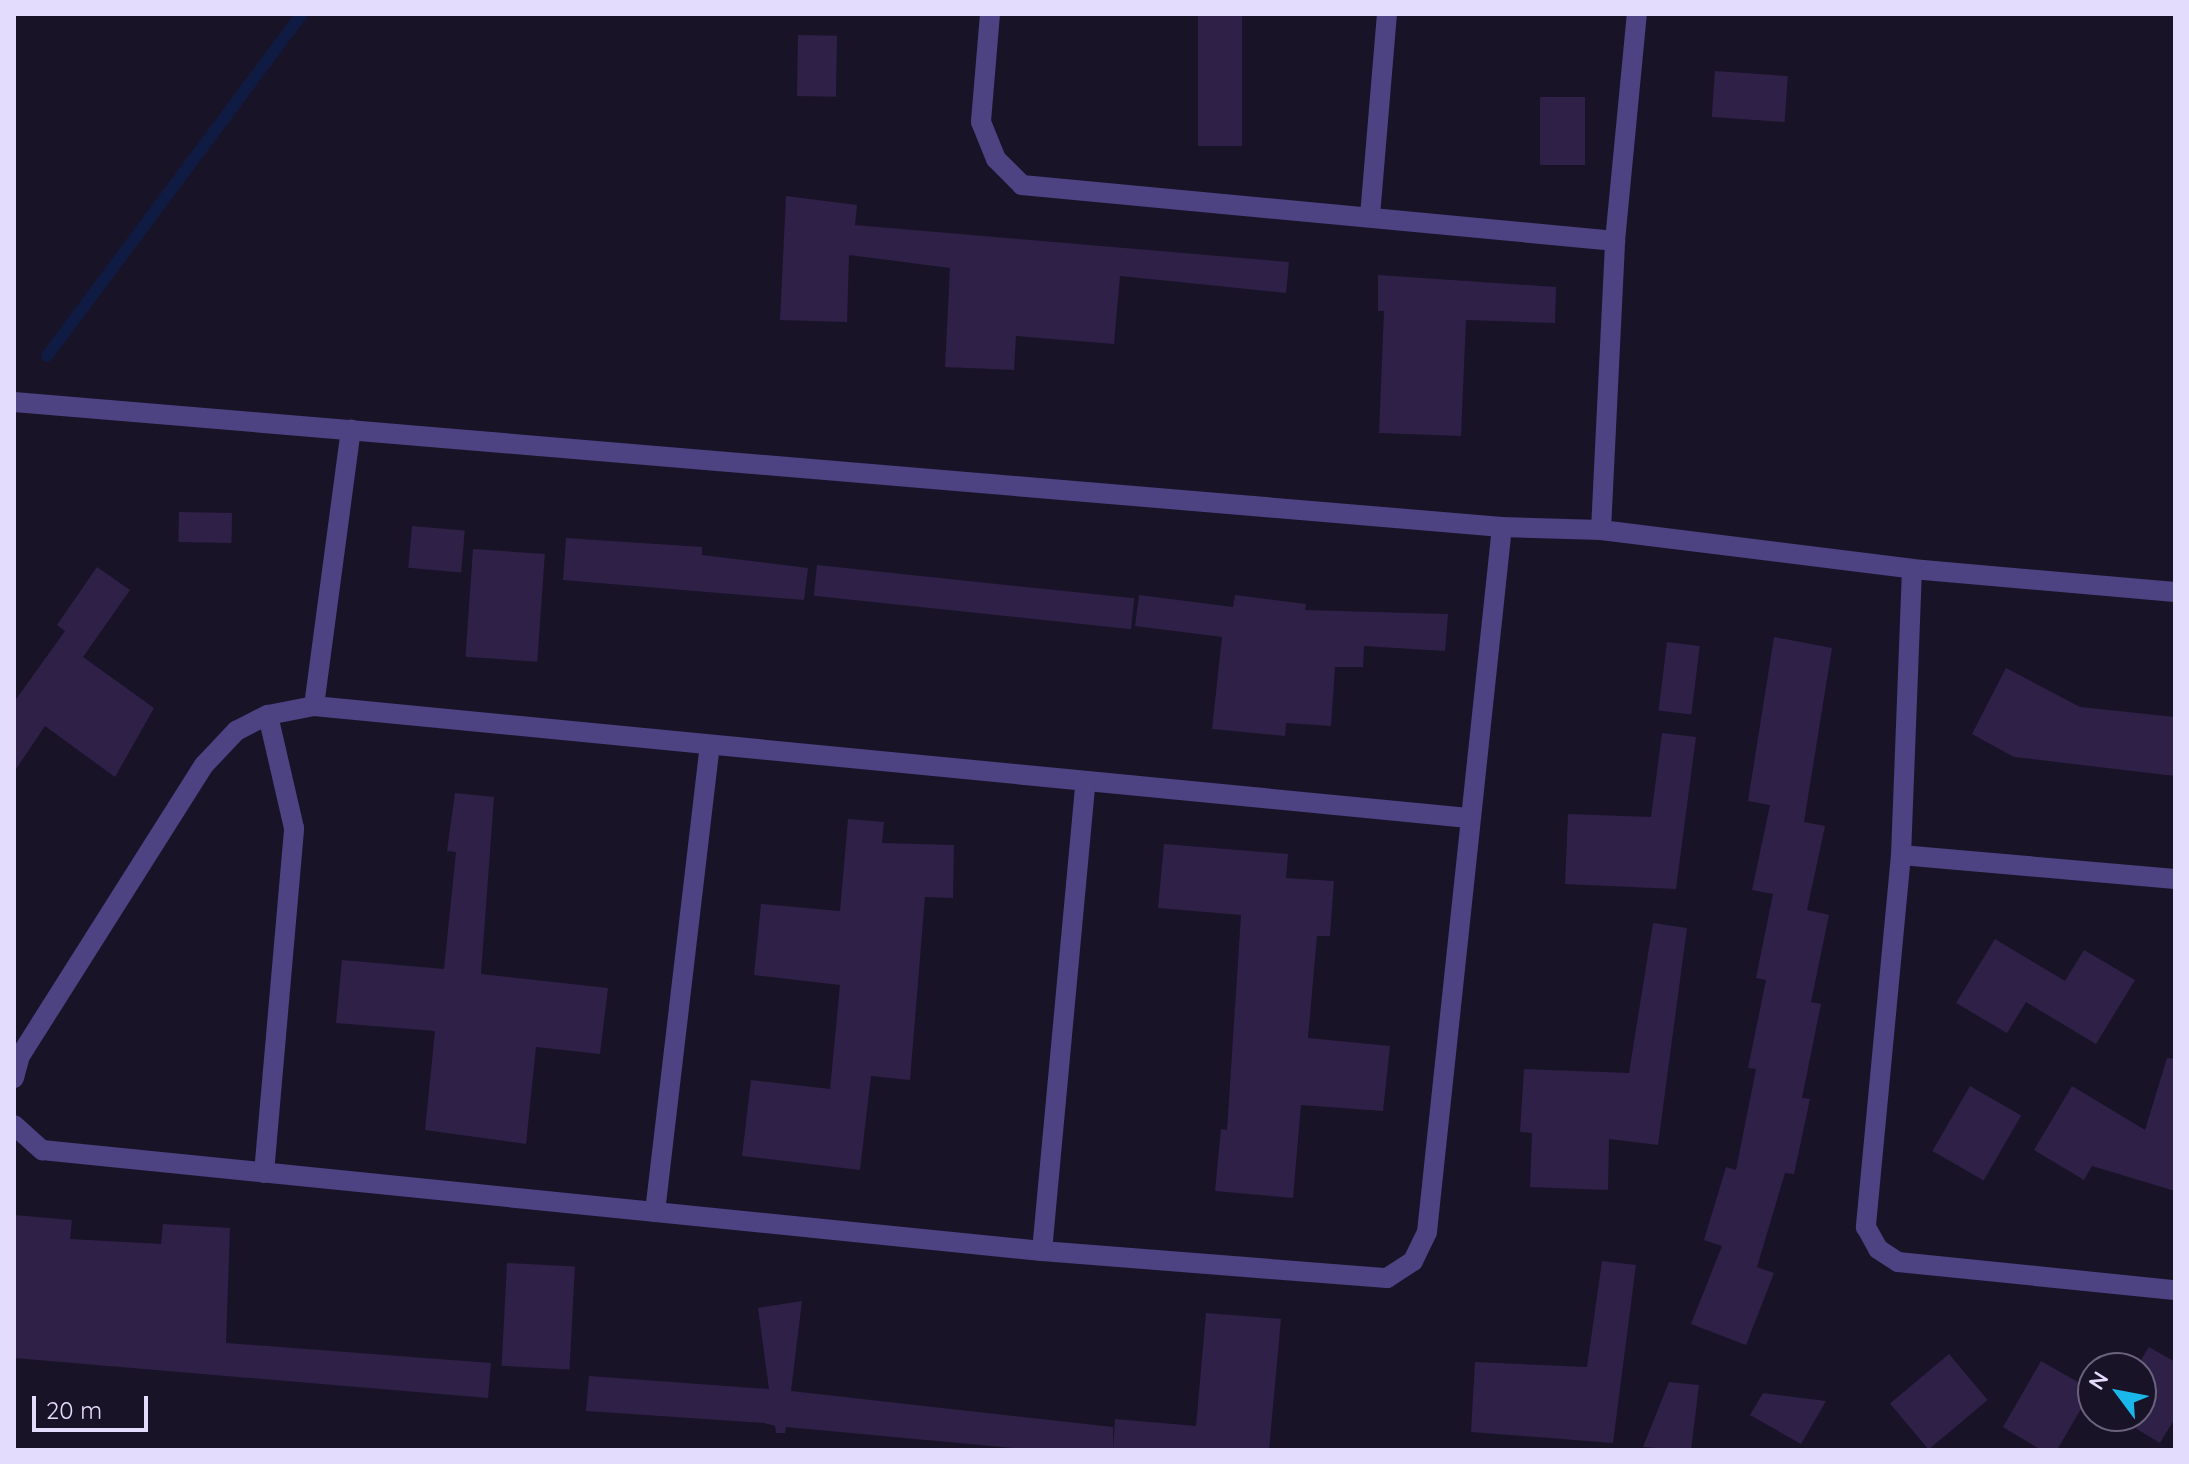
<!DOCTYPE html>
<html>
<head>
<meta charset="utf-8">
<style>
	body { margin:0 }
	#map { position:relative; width:2189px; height:1464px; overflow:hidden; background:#191328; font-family:Quicksand,sans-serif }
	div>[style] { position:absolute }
	.stream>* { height:12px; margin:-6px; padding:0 6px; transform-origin:6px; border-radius:6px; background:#101b43 }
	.building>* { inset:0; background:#2e2047; transform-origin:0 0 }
	.minor>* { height:20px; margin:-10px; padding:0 10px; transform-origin:10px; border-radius:10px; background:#4d4282 }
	span { translate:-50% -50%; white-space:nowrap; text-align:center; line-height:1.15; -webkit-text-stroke:6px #191328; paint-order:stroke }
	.frame { position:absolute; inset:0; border:16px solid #e4dcfc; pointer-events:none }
	.north { position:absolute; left:2077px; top:1352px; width:80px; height:80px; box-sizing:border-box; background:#191328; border:2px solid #6a637d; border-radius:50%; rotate:302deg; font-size:22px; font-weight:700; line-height:32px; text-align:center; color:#e4dcfc }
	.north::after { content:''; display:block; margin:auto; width:28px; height:36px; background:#1ab8ea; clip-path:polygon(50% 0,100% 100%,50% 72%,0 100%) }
	.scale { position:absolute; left:32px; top:1396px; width:116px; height:36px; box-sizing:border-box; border:4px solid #e4dcfc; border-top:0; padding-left:10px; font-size:24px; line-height:28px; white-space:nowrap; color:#e4dcfc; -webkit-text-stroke:6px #191328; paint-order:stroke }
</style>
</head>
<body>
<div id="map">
	<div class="stream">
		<i style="left:47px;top:356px;width:427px;rotate:-53.3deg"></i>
	</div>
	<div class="building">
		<i style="left:1198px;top:14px;width:44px;height:132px"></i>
		<i style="left:798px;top:35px;width:39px;height:61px;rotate:1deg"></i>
		<i style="left:1715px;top:71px;width:73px;height:46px;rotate:4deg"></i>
		<i style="left:1540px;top:97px;width:45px;height:68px"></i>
		<i style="clip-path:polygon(786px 196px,857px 205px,855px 225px,1289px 262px,1286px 293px,1120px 276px,1114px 344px,1016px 336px,1014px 370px,945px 367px,950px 268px,849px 255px,847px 322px,780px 320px)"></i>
		<i style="clip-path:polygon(1378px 275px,1556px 287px,1555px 323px,1466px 320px,1461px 436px,1379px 433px,1384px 311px,1378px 311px)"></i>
		<i style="left:179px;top:512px;width:53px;height:30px;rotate:1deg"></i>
		<i style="left:412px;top:526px;width:53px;height:42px;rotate:5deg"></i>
		<i style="clip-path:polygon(566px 538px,702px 547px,702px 555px,808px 568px,804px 600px,563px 580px)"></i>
		<i style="left:473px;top:549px;width:72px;height:108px;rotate:4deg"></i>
		<i style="left:817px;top:565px;width:319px;height:31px;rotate:6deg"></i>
		<i style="clip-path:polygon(97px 567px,130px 590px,83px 657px,154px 708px,115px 777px,45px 726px,14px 772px,14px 702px,65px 631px,57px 625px)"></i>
		<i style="clip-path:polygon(1139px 595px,1233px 607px,1235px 595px,1306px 604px,1305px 610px,1448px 614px,1445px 651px,1364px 646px,1363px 667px,1335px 667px,1331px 726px,1286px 723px,1285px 736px,1212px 729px,1222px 637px,1135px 626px)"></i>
		<i style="clip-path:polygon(1774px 637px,1832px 648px,1804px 822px,1825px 826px,1807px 910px,1829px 915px,1811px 1002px,1821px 1004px,1802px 1098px,1810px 1099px,1794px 1174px,1785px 1173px,1757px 1267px,1774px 1273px,1746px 1345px,1691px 1324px,1722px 1246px,1704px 1240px,1726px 1167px,1736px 1170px,1756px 1069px,1748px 1068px,1766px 980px,1756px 978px,1773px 894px,1752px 890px,1770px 805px,1748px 801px)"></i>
		<i style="left:1667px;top:642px;width:33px;height:69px;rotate:7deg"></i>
		<i style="clip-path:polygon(2006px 668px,2080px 707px,2175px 717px,2175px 776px,2014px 757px,1972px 734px)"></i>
		<i style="clip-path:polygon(1662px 733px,1696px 737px,1676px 889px,1565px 884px,1568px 814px,1651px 817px)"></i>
		<i style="clip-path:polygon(455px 793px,494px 797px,481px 974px,608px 988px,600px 1054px,536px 1047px,526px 1144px,425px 1130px,435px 1031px,336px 1023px,342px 960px,444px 969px,456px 852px,447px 851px)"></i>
		<i style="clip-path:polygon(848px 819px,884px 822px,882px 843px,954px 845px,953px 898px,925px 897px,910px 1080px,871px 1076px,860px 1170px,742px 1156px,751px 1080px,830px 1089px,840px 985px,754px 975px,761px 904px,840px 911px)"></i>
		<i style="clip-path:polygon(1164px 844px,1288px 854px,1286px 878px,1334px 881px,1330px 936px,1317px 936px,1308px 1038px,1390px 1046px,1383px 1111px,1301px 1105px,1293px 1198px,1215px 1191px,1221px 1129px,1227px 1130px,1241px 915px,1158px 908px)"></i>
		<i style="clip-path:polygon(1653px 923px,1687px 928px,1658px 1145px,1609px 1139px,1608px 1190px,1530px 1187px,1532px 1133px,1520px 1132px,1524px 1069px,1629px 1073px)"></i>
		<i style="clip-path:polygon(1995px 939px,2065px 981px,2084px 950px,2135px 980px,2096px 1044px,2026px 1002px,2007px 1033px,1956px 1003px)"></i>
		<i style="clip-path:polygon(2167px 1058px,2175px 1059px,2175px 1191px,2092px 1166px,2084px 1180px,2034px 1150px,2072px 1086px,2145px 1130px)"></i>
		<i style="left:1970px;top:1086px;width:59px;height:75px;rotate:30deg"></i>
		<i style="clip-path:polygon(14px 1215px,72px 1220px,70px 1239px,161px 1244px,163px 1224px,230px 1228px,226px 1343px,491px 1363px,488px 1398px,14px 1358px)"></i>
		<i style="clip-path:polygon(1602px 1261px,1636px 1265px,1613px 1443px,1471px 1432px,1475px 1362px,1587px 1367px)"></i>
		<i style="left:507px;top:1263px;width:68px;height:103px;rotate:3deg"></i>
		<i style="clip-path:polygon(802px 1301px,791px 1391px,1113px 1427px,1113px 1450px,1115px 1419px,1196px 1426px,1206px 1313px,1281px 1319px,1269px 1450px,1033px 1450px,786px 1427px,785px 1433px,776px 1433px,775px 1426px,764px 1423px,586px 1411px,589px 1376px,769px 1389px,758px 1308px)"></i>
		<i style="clip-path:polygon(2149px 1347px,2175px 1362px,2175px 1418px,2160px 1443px,2115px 1416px,2141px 1416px,2136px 1368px)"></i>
		<i style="left:1949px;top:1354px;width:60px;height:77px;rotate:50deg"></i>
		<i style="clip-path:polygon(2041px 1361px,2092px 1390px,2057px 1450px,2041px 1450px,2003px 1427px)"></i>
		<i style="clip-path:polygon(1669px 1382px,1699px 1385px,1691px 1450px,1643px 1447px)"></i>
		<i style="clip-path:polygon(1763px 1393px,1826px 1401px,1801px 1444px,1750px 1415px)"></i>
	</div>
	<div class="minor">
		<i style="left:990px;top:14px;width:108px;rotate:94.8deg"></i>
		<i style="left:981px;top:122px;width:40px;rotate:68deg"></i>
		<i style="left:996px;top:159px;width:37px;rotate:45deg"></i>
		<i style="left:1022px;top:185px;width:596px;rotate:5.39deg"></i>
		<i style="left:1370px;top:216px;width:203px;rotate:-85.2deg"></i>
		<i style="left:14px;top:402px;width:1493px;rotate:4.8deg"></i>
		<i style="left:1502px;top:527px;width:99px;rotate:1.7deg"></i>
		<i style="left:1601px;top:530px;width:313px;rotate:7.1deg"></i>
		<i style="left:1912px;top:569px;width:264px;rotate:5deg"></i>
		<i style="left:1601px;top:530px;width:289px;rotate:-87.2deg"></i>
		<i style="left:1615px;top:241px;width:228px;rotate:-84.5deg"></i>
		<i style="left:1912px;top:569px;width:286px;rotate:92.2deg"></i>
		<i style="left:1901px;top:855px;width:374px;rotate:95.4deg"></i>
		<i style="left:1866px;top:1227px;width:25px;rotate:61deg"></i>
		<i style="left:1878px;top:1249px;width:24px;rotate:33deg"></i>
		<i style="left:1898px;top:1262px;width:278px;rotate:5.8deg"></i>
		<i style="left:314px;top:706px;width:279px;rotate:-82.4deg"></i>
		<i style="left:1901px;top:855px;width:275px;rotate:5deg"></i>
		<i style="left:14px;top:1078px;width:23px;rotate:-75deg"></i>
		<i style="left:20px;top:1056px;width:344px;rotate:-57.7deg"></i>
		<i style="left:204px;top:765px;width:47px;rotate:-46.7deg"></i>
		<i style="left:236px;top:731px;width:36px;rotate:-27deg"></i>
		<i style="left:268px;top:715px;width:47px;rotate:-11.1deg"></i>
		<i style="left:314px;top:706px;width:1160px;rotate:5.54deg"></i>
		<i style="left:14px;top:1125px;width:38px;rotate:42deg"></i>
		<i style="left:42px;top:1150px;width:1005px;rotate:5.77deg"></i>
		<i style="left:1042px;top:1251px;width:346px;rotate:4.5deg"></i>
		<i style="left:1387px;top:1278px;width:31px;rotate:-33deg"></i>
		<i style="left:1413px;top:1261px;width:32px;rotate:-64deg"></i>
		<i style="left:1427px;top:1232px;width:709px;rotate:-83.93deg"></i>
		<i style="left:264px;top:1173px;width:346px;rotate:-85deg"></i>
		<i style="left:294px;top:828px;width:116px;rotate:-103deg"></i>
		<i style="left:655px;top:1212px;width:470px;rotate:-83.3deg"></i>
		<i style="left:1042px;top:1251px;width:472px;rotate:-84.7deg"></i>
	</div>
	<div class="frame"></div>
	<div class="north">N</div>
	<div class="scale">20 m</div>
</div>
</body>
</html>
